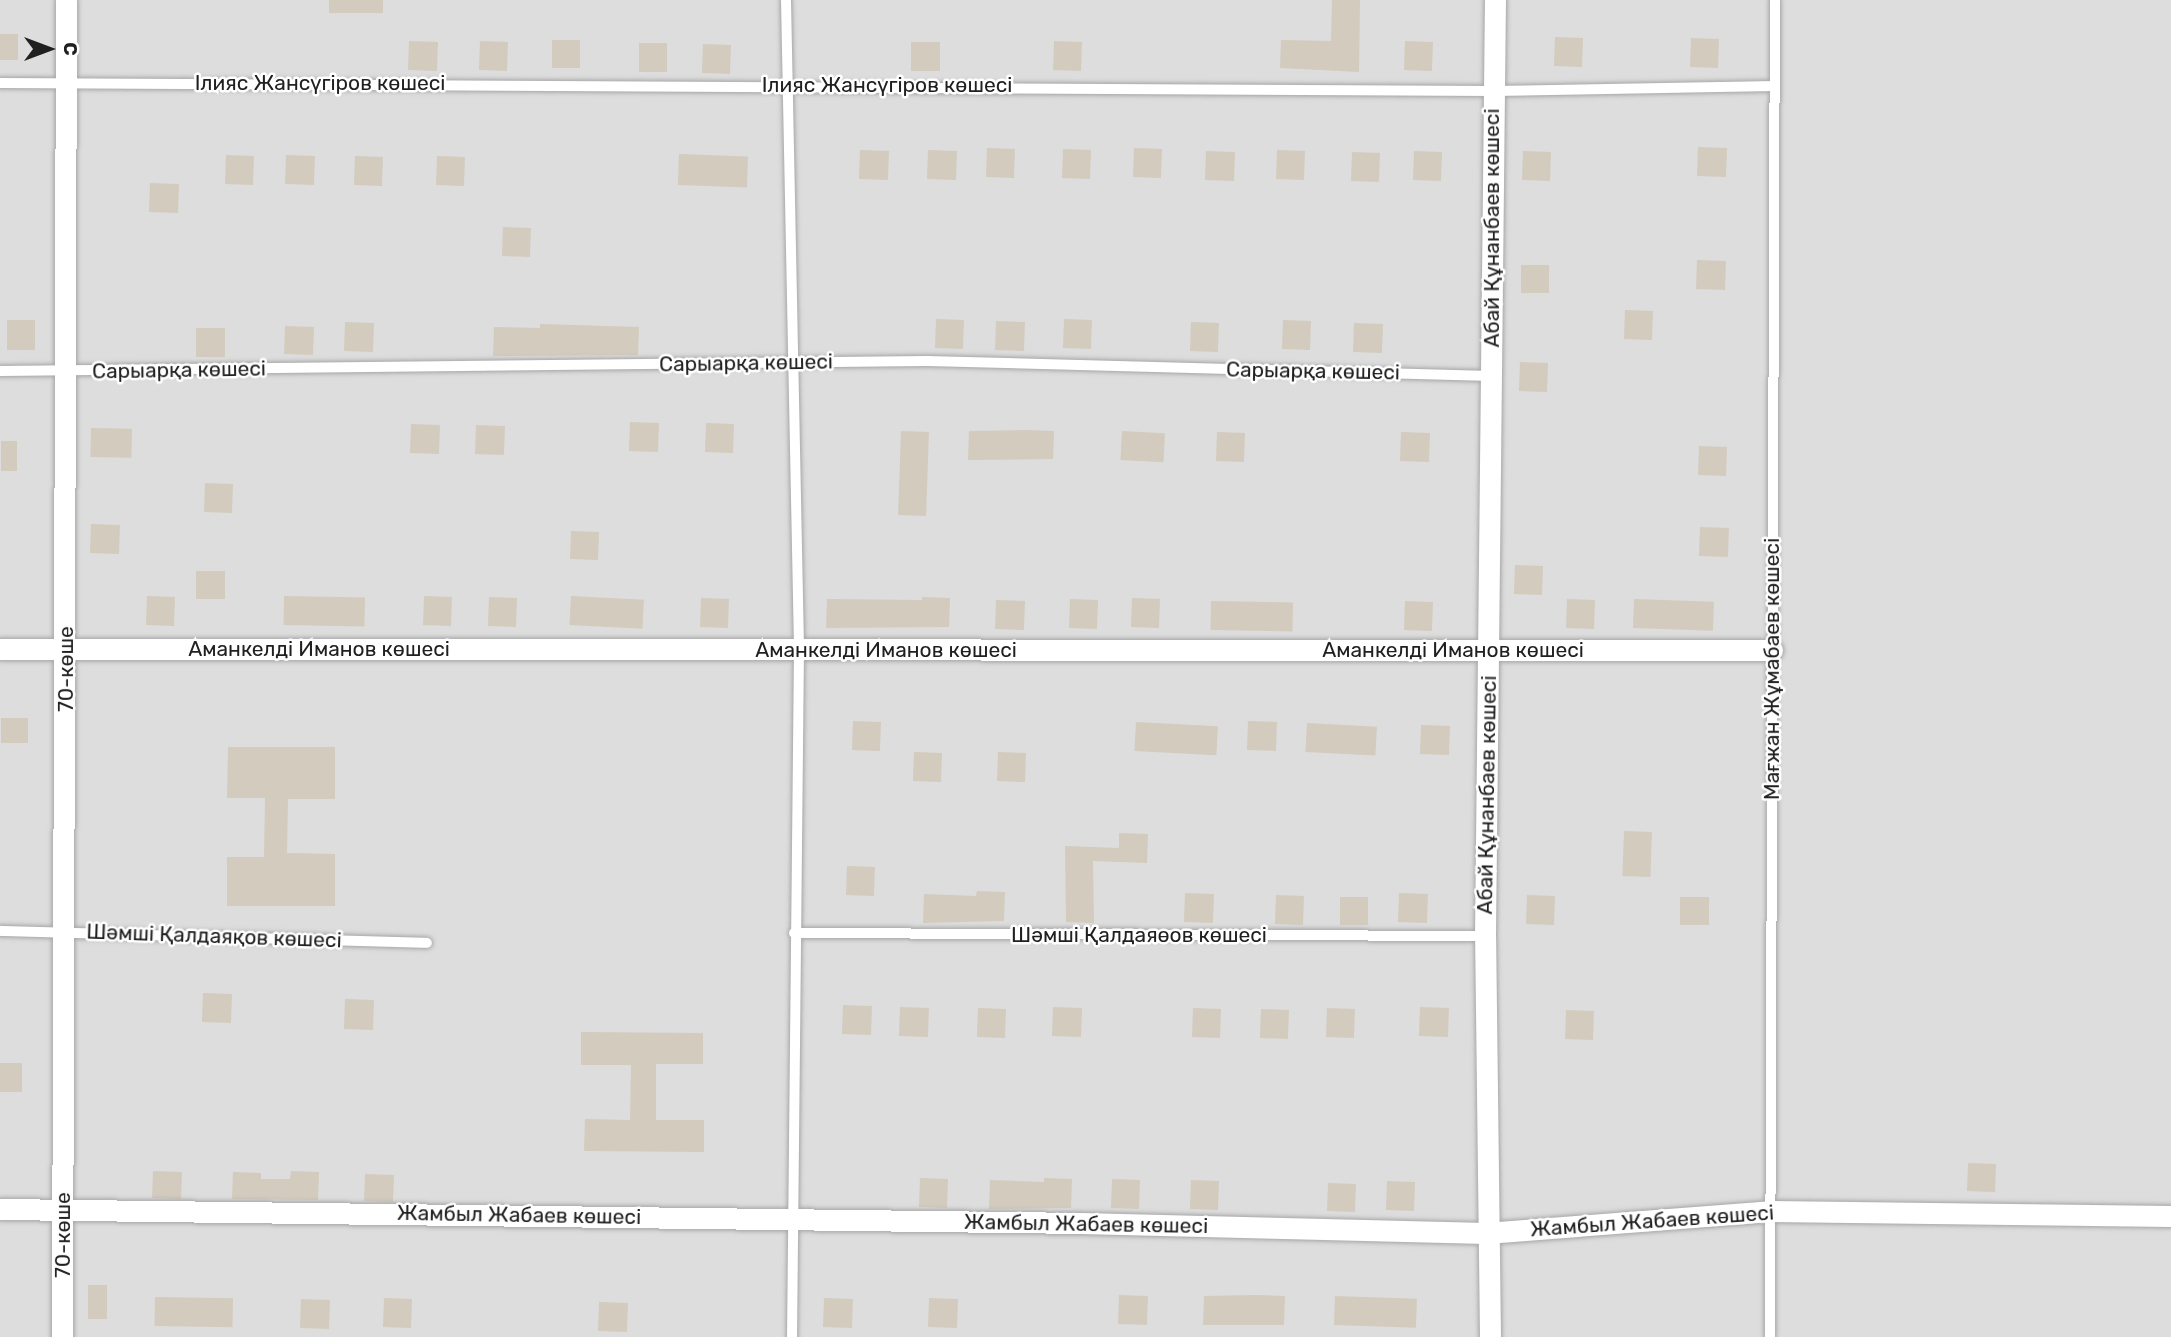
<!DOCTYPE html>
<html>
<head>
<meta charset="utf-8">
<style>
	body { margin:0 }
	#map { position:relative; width:2171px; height:1337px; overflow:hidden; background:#f1f0e6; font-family:Rubik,sans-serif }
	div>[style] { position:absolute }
	.residential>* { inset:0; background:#dedddd; transform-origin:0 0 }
	.building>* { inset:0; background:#d2cbbe; transform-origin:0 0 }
	.roads { filter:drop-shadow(0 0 2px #a7a7a7) drop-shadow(0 0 2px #a7a7a7) }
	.lane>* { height:10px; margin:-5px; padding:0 5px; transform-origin:5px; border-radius:5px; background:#fff }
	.street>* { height:21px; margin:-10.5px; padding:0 10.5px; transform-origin:10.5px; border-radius:10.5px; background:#fff }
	span { translate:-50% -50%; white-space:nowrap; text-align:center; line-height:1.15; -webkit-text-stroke:5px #fff; paint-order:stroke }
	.street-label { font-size:21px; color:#202020 }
	.north { position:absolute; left:14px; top:14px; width:70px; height:70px; -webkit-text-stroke:5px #fff; paint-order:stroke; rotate:90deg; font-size:19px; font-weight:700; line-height:28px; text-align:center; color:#202020 }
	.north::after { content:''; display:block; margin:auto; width:24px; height:32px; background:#202020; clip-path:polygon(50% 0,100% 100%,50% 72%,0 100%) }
</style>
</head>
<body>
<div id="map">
	<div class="residential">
		<i style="left:0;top:0;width:2171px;height:1337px"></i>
	</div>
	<div class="building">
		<i style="left:329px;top:0;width:54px;height:13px"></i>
		<i style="clip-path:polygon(1332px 0,1360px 0,1359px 72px,1280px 68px,1281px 40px,1331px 41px)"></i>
		<i style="left:0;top:34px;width:18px;height:26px"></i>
		<i style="left:1555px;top:37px;width:28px;height:29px;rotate:2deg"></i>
		<i style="left:1691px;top:38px;width:28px;height:29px;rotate:2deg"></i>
		<i style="left:552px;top:40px;width:28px;height:28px"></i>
		<i style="left:409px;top:41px;width:29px;height:29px;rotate:2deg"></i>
		<i style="left:480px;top:41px;width:28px;height:29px;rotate:2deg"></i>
		<i style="left:1054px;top:41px;width:28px;height:29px;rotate:2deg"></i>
		<i style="left:1405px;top:41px;width:28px;height:29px;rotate:2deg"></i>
		<i style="left:911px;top:42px;width:29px;height:29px"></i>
		<i style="left:639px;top:43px;width:28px;height:29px"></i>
		<i style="left:703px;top:44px;width:28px;height:29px;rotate:2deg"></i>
		<i style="left:1698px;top:147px;width:29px;height:29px;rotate:2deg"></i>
		<i style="left:987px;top:148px;width:28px;height:29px;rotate:2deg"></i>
		<i style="left:1134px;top:148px;width:28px;height:29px;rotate:2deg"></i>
		<i style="left:1063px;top:149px;width:28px;height:29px;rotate:2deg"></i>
		<i style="left:860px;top:150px;width:29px;height:29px;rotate:2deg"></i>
		<i style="left:928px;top:150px;width:29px;height:29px;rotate:2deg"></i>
		<i style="left:1277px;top:150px;width:28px;height:29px;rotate:2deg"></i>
		<i style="left:1206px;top:151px;width:29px;height:29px;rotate:2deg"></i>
		<i style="left:1414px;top:151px;width:28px;height:29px;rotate:2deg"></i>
		<i style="left:1523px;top:151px;width:28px;height:29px;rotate:2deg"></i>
		<i style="left:1352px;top:152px;width:28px;height:29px;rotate:2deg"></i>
		<i style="left:679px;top:154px;width:69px;height:31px;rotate:2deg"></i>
		<i style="left:226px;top:155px;width:28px;height:29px;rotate:2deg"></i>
		<i style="left:286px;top:155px;width:29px;height:29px;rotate:2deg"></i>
		<i style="left:355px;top:156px;width:28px;height:29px;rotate:2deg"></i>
		<i style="left:437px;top:156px;width:28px;height:29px;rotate:2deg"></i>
		<i style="left:150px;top:183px;width:29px;height:29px;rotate:2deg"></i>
		<i style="left:503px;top:227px;width:28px;height:29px;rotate:2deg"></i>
		<i style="left:1697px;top:260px;width:29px;height:29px;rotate:2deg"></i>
		<i style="left:1521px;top:265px;width:28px;height:28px"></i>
		<i style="left:1625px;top:310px;width:28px;height:29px;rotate:2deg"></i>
		<i style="left:936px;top:319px;width:28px;height:29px;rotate:2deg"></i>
		<i style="left:1064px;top:319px;width:28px;height:29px;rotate:2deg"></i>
		<i style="left:7px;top:320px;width:28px;height:30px"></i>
		<i style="left:1283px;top:320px;width:28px;height:29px;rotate:2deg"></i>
		<i style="left:996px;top:321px;width:29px;height:29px;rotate:2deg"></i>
		<i style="left:345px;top:322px;width:29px;height:29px;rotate:2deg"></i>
		<i style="left:1191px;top:322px;width:28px;height:29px;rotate:2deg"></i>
		<i style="left:1354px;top:323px;width:29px;height:29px;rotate:2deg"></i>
		<i style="clip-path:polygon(540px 324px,639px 327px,638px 355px,493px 356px,494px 327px,540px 328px)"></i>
		<i style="left:285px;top:326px;width:29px;height:28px;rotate:2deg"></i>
		<i style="left:196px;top:328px;width:29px;height:29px"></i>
		<i style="left:1520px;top:362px;width:28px;height:29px;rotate:2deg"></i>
		<i style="left:630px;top:422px;width:29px;height:29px;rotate:2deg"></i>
		<i style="left:706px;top:423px;width:28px;height:29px;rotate:2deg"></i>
		<i style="left:411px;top:424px;width:29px;height:29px;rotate:2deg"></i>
		<i style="left:476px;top:425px;width:29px;height:29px;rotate:2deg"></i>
		<i style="left:91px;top:428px;width:41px;height:29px;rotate:1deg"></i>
		<i style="clip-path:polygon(1026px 430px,1054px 431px,1053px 459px,968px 460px,969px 431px)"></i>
		<i style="left:901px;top:431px;width:28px;height:84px;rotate:2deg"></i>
		<i style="left:1122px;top:431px;width:43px;height:29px;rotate:3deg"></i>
		<i style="left:1217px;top:432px;width:28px;height:29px;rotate:2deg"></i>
		<i style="left:1401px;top:432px;width:29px;height:29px;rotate:2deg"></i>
		<i style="left:1px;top:441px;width:16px;height:30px"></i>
		<i style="left:1699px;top:446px;width:28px;height:29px;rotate:2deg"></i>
		<i style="left:205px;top:483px;width:28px;height:29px;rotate:2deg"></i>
		<i style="left:91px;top:524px;width:29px;height:29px;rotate:2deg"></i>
		<i style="left:1700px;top:527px;width:29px;height:29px;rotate:2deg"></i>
		<i style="left:571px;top:531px;width:28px;height:28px;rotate:2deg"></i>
		<i style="left:1515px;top:565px;width:28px;height:29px;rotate:2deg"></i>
		<i style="left:196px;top:571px;width:29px;height:28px"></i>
		<i style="left:147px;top:596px;width:28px;height:29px;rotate:2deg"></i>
		<i style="left:284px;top:596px;width:81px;height:29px;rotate:1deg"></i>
		<i style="left:424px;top:596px;width:28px;height:29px;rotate:2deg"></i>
		<i style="left:571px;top:596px;width:73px;height:29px;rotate:3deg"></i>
		<i style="left:489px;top:597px;width:28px;height:29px;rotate:2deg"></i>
		<i style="clip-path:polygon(922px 597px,950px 598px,949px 627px,826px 628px,827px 599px,922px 600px)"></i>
		<i style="left:701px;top:598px;width:28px;height:29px;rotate:2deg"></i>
		<i style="left:1132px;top:598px;width:28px;height:29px;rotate:2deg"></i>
		<i style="left:1070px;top:599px;width:28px;height:29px;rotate:2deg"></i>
		<i style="left:1567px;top:599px;width:28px;height:29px;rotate:2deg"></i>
		<i style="left:1634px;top:599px;width:80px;height:29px;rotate:2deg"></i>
		<i style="left:996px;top:600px;width:29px;height:29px;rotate:2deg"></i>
		<i style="left:1211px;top:601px;width:82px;height:29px;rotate:1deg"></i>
		<i style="left:1405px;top:601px;width:28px;height:29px;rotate:2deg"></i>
		<i style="left:1px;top:718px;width:27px;height:25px"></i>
		<i style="left:853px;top:721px;width:28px;height:29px;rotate:2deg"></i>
		<i style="left:1248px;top:721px;width:29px;height:29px;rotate:2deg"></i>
		<i style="left:1136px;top:722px;width:82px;height:29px;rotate:3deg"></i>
		<i style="left:1307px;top:723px;width:70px;height:29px;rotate:3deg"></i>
		<i style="left:1421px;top:725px;width:29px;height:29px;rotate:2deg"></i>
		<i style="clip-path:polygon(228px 747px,335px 747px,335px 799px,288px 799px,287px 853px,335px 854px,335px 906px,227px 906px,227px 857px,264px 857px,265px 798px,227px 798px)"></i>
		<i style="left:914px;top:752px;width:28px;height:29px;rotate:2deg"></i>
		<i style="left:998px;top:752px;width:28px;height:29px;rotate:2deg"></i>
		<i style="left:1624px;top:831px;width:28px;height:45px;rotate:2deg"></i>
		<i style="clip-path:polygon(1119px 833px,1148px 834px,1147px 863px,1093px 861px,1094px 923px,1066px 922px,1065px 846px,1119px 848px)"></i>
		<i style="left:847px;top:866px;width:28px;height:29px;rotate:2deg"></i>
		<i style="clip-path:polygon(977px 891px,1005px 892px,1004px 921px,923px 923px,924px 894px,976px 896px)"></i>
		<i style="left:1185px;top:893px;width:29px;height:29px;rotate:2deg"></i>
		<i style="left:1399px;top:893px;width:29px;height:29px;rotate:2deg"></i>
		<i style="left:1276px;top:895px;width:28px;height:29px;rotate:2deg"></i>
		<i style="left:1527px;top:895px;width:28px;height:29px;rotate:2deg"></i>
		<i style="left:1340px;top:897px;width:28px;height:28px"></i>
		<i style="left:1680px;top:897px;width:29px;height:28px"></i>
		<i style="left:203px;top:993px;width:29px;height:29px;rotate:2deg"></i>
		<i style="left:345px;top:999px;width:29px;height:30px;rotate:2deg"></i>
		<i style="left:843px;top:1005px;width:29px;height:29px;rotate:2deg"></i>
		<i style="left:900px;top:1007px;width:29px;height:29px;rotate:2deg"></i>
		<i style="left:1053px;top:1007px;width:29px;height:29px;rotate:2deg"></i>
		<i style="left:1420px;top:1007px;width:29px;height:29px;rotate:2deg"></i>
		<i style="left:978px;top:1008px;width:28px;height:29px;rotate:2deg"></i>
		<i style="left:1193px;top:1008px;width:28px;height:29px;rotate:2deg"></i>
		<i style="left:1327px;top:1008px;width:28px;height:29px;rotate:2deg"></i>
		<i style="left:1261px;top:1009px;width:28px;height:29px;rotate:2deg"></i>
		<i style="left:1566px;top:1010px;width:28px;height:29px;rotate:2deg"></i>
		<i style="clip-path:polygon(581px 1032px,703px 1033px,703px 1064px,656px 1064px,656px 1120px,704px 1120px,704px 1152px,584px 1151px,585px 1119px,630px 1120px,631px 1065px,581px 1065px)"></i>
		<i style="left:0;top:1063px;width:22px;height:29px"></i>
		<i style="left:1968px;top:1163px;width:28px;height:28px;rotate:2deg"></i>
		<i style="left:153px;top:1171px;width:29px;height:27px;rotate:2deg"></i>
		<i style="clip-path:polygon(291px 1171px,319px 1172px,318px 1200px,232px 1199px,233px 1172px,261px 1173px,261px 1179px,290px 1179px)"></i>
		<i style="left:365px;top:1174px;width:29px;height:27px;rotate:2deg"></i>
		<i style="left:920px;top:1178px;width:28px;height:29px;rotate:2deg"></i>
		<i style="clip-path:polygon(1044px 1178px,1072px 1179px,1071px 1208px,989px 1209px,990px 1180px,1044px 1182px)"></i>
		<i style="left:1112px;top:1179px;width:28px;height:29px;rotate:2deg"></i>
		<i style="left:1191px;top:1180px;width:28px;height:29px;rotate:2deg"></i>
		<i style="left:1387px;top:1181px;width:28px;height:29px;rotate:2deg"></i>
		<i style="left:1328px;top:1183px;width:28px;height:28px;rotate:2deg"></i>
		<i style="left:88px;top:1285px;width:19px;height:34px"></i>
		<i style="left:1119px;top:1295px;width:29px;height:29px;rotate:2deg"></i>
		<i style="clip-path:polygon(1257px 1295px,1285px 1296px,1284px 1325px,1203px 1325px,1204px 1296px)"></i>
		<i style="left:1335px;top:1296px;width:82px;height:29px;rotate:2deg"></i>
		<i style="left:155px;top:1297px;width:78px;height:29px;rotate:1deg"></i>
		<i style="left:384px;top:1298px;width:28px;height:29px;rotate:2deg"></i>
		<i style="left:824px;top:1298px;width:29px;height:29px;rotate:2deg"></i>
		<i style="left:929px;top:1298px;width:29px;height:29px;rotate:2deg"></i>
		<i style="left:301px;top:1299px;width:29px;height:29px;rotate:2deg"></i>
		<i style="left:599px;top:1302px;width:29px;height:29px;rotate:2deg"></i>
	</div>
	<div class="roads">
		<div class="lane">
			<i style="left:786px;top:0;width:649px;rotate:88.85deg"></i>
			<i style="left:799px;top:649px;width:688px;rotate:90.58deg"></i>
			<i style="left:0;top:83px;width:1493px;rotate:0.31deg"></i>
			<i style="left:1493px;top:91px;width:282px;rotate:-1deg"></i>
			<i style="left:0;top:371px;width:927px;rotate:-0.62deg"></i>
			<i style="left:927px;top:361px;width:565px;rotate:1.52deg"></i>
			<i style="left:0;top:931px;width:427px;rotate:1.6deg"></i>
			<i style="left:794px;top:933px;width:691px;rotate:0.25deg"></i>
			<i style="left:1770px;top:1337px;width:1337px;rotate:-89.79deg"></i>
		</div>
		<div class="street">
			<i style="left:0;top:649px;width:1772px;rotate:0.03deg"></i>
			<i style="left:0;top:1209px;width:1081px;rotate:0.74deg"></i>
			<i style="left:1081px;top:1223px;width:405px;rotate:1.4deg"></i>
			<i style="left:1486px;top:1233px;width:285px;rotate:-4.4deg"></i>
			<i style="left:1770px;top:1211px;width:401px;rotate:0.7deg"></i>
			<i style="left:62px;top:1337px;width:1337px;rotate:-89.83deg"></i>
			<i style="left:1490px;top:1337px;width:401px;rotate:-90.7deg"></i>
			<i style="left:1485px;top:936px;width:936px;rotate:-89.39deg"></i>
		</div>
	</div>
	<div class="street-label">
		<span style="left:320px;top:83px">Ілияс Жансүгіров көшесі</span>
		<span style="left:887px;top:85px">Ілияс Жансүгіров көшесі</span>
		<span style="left:1492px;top:228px;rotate:-90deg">Абай Құнанбаев көшесі</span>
		<span style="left:746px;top:363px;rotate:-1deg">Сарыарқа көшесі</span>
		<span style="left:179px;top:370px;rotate:-1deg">Сарыарқа көшесі</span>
		<span style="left:1313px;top:371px;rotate:1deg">Сарыарқа көшесі</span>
		<span style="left:319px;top:649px">Аманкелді Иманов көшесі</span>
		<span style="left:886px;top:650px">Аманкелді Иманов көшесі</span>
		<span style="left:1453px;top:650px">Аманкелді Иманов көшесі</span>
		<span style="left:66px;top:669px;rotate:-90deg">70-көше</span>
		<span style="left:1772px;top:669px;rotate:-90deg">Мағжан Жұмабаев көшесі</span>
		<span style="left:1487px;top:795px;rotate:-89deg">Абай Құнанбаев көшесі</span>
		<span style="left:1139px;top:935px">Шәмші Қалдаяөов көшесі</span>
		<span style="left:214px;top:936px;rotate:2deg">Шәмші Қалдаяқов көшесі</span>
		<span style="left:519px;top:1215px;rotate:1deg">Жамбыл Жабаев көшесі</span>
		<span style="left:1652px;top:1221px;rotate:-4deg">Жамбыл Жабаев көшесі</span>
		<span style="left:1086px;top:1224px;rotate:1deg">Жамбыл Жабаев көшесі</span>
		<span style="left:63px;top:1235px;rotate:-90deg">70-көше</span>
	</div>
	<div class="north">С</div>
</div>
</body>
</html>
